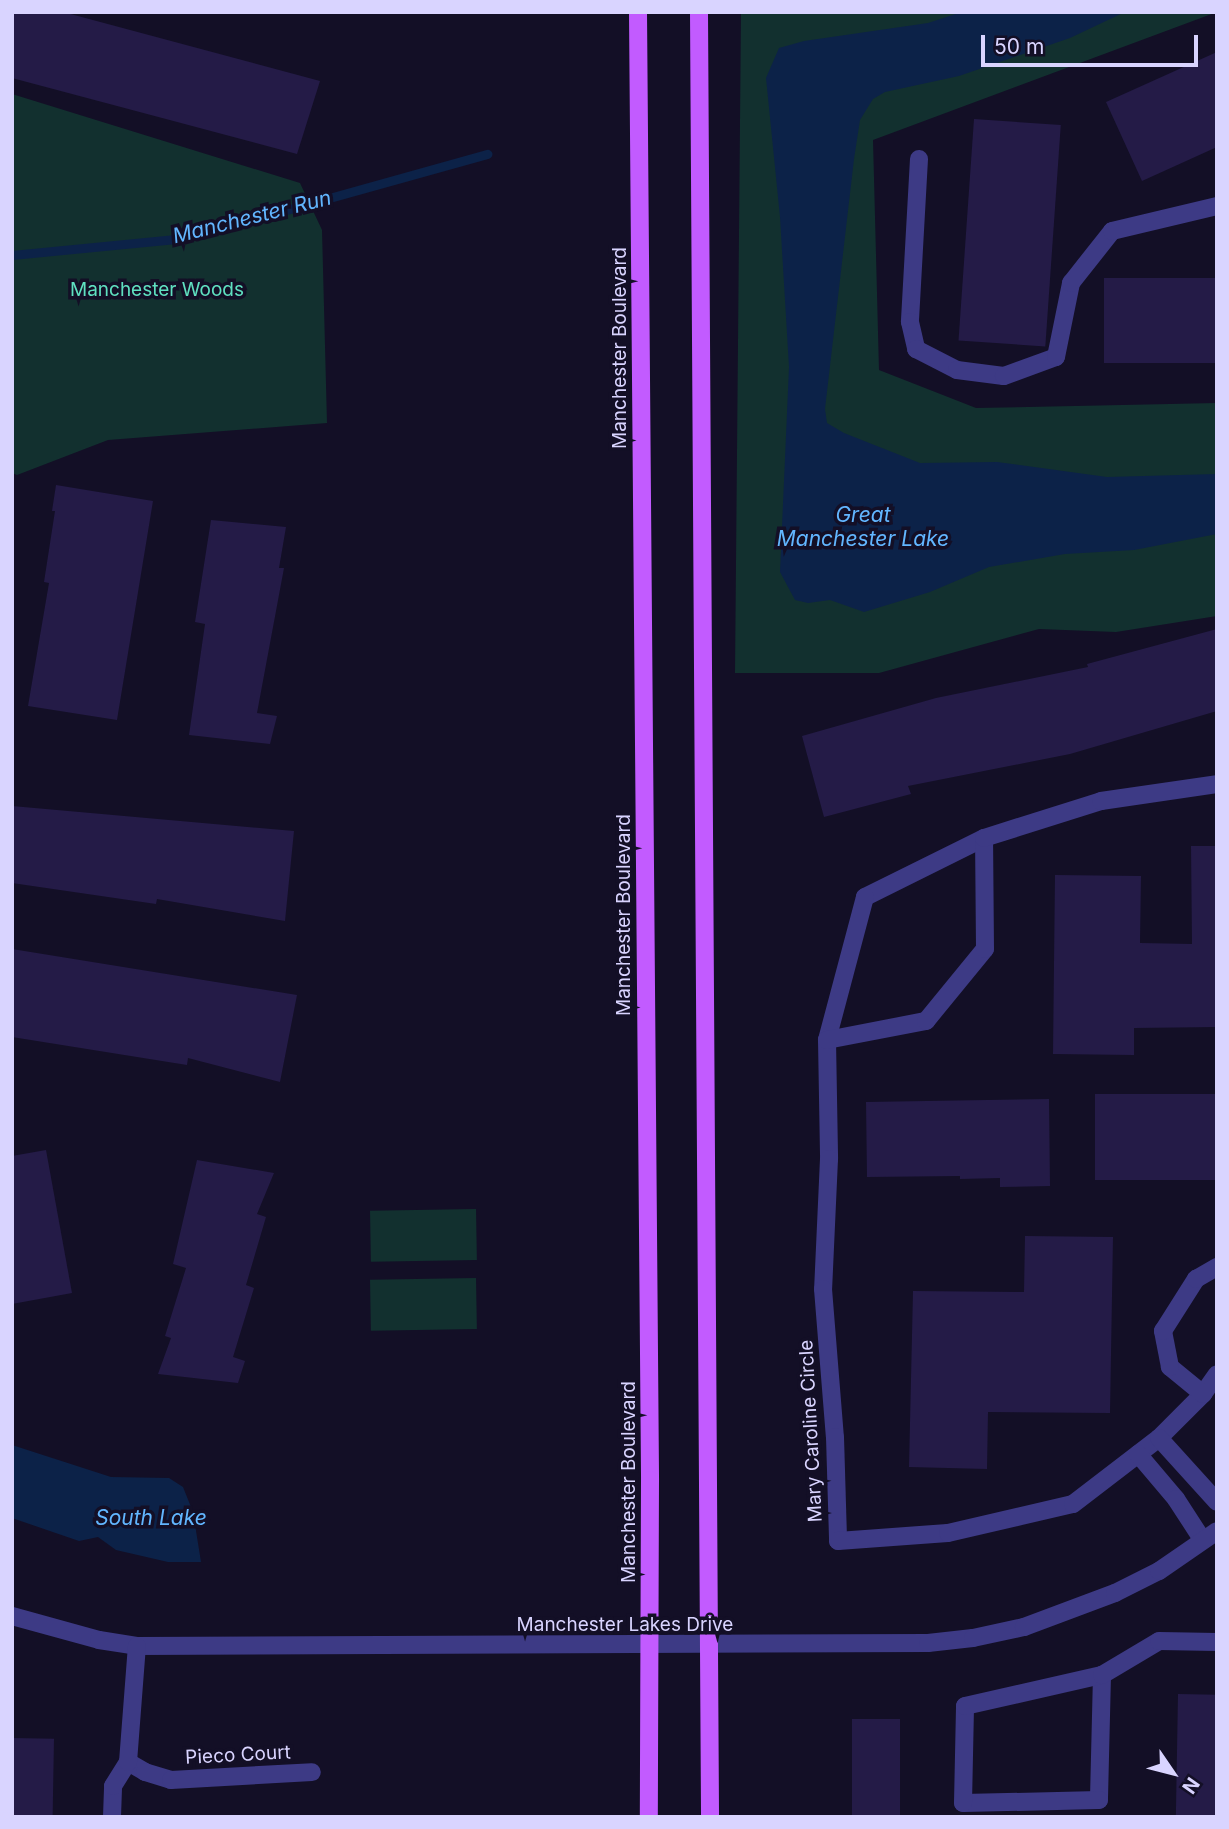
<!DOCTYPE html>
<html>
<head>
<meta charset="utf-8">
<style>
	body { margin:0 }
	#map { position:relative; width:1229px; height:1829px; overflow:hidden; background:#130f26; font-family:Inter,sans-serif }
	div>[style] { position:absolute }
	.green>* { inset:0; background:#12302f; transform-origin:0 0 }
	.water>* { inset:0; background:#0c2248 }
	.stream>* { height:9px; margin:-4.5px; padding:0 4.5px; transform-origin:4.5px; border-radius:4.5px; background:#0c2248 }
	.building>* { inset:0; background:#241b47; transform-origin:0 0 }
	.street>* { height:18px; margin:-9px; padding:0 9px; transform-origin:9px; border-radius:9px; background:#3d3a85 }
	.primary>* { height:18px; margin:-9px; padding:0 9px; transform-origin:9px; border-radius:9px; background:#c25bff }
	span { translate:-50% -50%; white-space:nowrap; text-align:center; line-height:1.15; -webkit-text-stroke:7px #130f26; paint-order:stroke }
	.park-label { font-size:19px; color:#5fe0c0 }
	.street-label { font-size:19px; color:#d9d4ff }
	.water-label { font-size:21px; color:#62b6ff; font-style:italic }
	.frame { position:absolute; inset:0; border:14px solid #d9d4ff; pointer-events:none }
	.north { position:absolute; left:1138px; top:1738px; width:70px; height:70px; -webkit-text-stroke:5px #130f26; paint-order:stroke; rotate:125deg; font-size:19px; font-weight:700; line-height:28px; text-align:center; color:#d9d4ff }
	.north::after { content:''; display:block; margin:auto; width:24px; height:32px; background:#d9d4ff; clip-path:polygon(50% 0,100% 100%,50% 72%,0 100%) }
	.scale { position:absolute; left:981px; top:35px; width:217px; height:32px; box-sizing:border-box; border:4px solid #d9d4ff; border-top:0; padding-left:9px; font-size:21px; line-height:24px; white-space:nowrap; color:#d9d4ff; -webkit-text-stroke:5px #130f26; paint-order:stroke }
</style>
</head>
<body>
<div id="map">
	<div class="green">
		<i style="clip-path:polygon(741px 12px,1217px 12px,873px 140px,879px 370px,976px 408px,1217px 403px,1217px 616px,1116px 632px,1039px 629px,879px 673px,735px 673px)"></i>
		<i style="clip-path:polygon(12px 94px,300px 183px,322px 230px,327px 423px,108px 440px,17px 475px,12px 473px)"></i>
		<i style="left:476px;top:1209px;width:51px;height:106px;rotate:89deg"></i>
		<i style="left:476px;top:1278px;width:51px;height:106px;rotate:89deg"></i>
	</div>
	<div class="water">
		<i style="clip-path:polygon(962px 12px,1125px 12px,1070px 38px,959px 76px,885px 92px,873px 99px,860px 120px,854px 159px,825px 409px,827px 423px,844px 433px,920px 463px,997px 462px,1107px 477px,1217px 474px,1217px 534px,1134px 550px,1065px 554px,989px 567px,930px 592px,864px 612px,830px 600px,808px 603px,795px 600px,780px 572px,789px 367px,780px 217px,766px 78px,779px 48px,804px 41px,928px 23px)"></i>
		<i style="clip-path:polygon(12px 1445px,111px 1477px,169px 1478px,183px 1487px,193px 1512px,201px 1562px,168px 1562px,116px 1550px,98px 1537px,79px 1541px,12px 1518px)"></i>
	</div>
	<div class="stream">
		<i style="left:12px;top:255px;width:175px;rotate:-5.6deg"></i>
		<i style="left:186px;top:238px;width:313px;rotate:-15.6deg"></i>
	</div>
	<div class="building">
		<i style="clip-path:polygon(12px 12px,63px 12px,320px 81px,297px 154px,12px 78px)"></i>
		<i style="clip-path:polygon(1217px 52px,1217px 147px,1142px 181px,1106px 102px)"></i>
		<i style="left:974px;top:119px;width:87px;height:222px;rotate:4deg"></i>
		<i style="left:1217px;top:278px;width:85px;height:113px;rotate:90deg"></i>
		<i style="clip-path:polygon(56px 485px,153px 501px,117px 720px,28px 706px,49px 583px,44px 582px,55px 511px,52px 511px)"></i>
		<i style="clip-path:polygon(211px 520px,286px 527px,279px 568px,284px 568px,257px 713px,277px 716px,270px 744px,189px 735px,205px 624px,195px 622px)"></i>
		<i style="clip-path:polygon(1217px 629px,1217px 711px,1070px 754px,908px 786px,911px 794px,824px 817px,802px 736px,936px 698px,1088px 667px,1087px 664px)"></i>
		<i style="clip-path:polygon(12px 806px,294px 831px,285px 921px,157px 899px,156px 904px,12px 883px)"></i>
		<i style="clip-path:polygon(1191px 846px,1217px 846px,1217px 1027px,1134px 1028px,1134px 1055px,1053px 1054px,1055px 875px,1141px 876px,1140px 943px,1192px 944px)"></i>
		<i style="clip-path:polygon(12px 949px,297px 995px,280px 1082px,188px 1058px,187px 1065px,12px 1037px)"></i>
		<i style="left:1217px;top:1094px;width:86px;height:122px;rotate:90deg"></i>
		<i style="clip-path:polygon(1049px 1099px,1050px 1186px,1000px 1187px,1000px 1178px,960px 1179px,960px 1176px,867px 1177px,866px 1102px)"></i>
		<i style="clip-path:polygon(46px 1150px,72px 1293px,12px 1304px,12px 1156px)"></i>
		<i style="clip-path:polygon(197px 1160px,274px 1173px,257px 1214px,266px 1217px,246px 1285px,254px 1288px,233px 1357px,245px 1361px,238px 1383px,158px 1374px,171px 1338px,165px 1336px,186px 1268px,173px 1264px)"></i>
		<i style="clip-path:polygon(1025px 1236px,1113px 1237px,1110px 1413px,988px 1412px,987px 1469px,909px 1467px,913px 1291px,1024px 1292px)"></i>
		<i style="left:1178px;top:1694px;width:39px;height:123px;rotate:1deg"></i>
		<i style="left:852px;top:1719px;width:48px;height:98px"></i>
		<i style="left:12px;top:1738px;width:42px;height:79px;rotate:1deg"></i>
	</div>
	<div class="street">
		<i style="left:919px;top:159px;width:163px;rotate:93.2deg"></i>
		<i style="left:910px;top:322px;width:28px;rotate:77deg"></i>
		<i style="left:916px;top:349px;width:46px;rotate:27.1deg"></i>
		<i style="left:957px;top:370px;width:47px;rotate:7.3deg"></i>
		<i style="left:1004px;top:376px;width:55px;rotate:-20.1deg"></i>
		<i style="left:1056px;top:357px;width:76px;rotate:-78.5deg"></i>
		<i style="left:1071px;top:283px;width:66px;rotate:-51.7deg"></i>
		<i style="left:1112px;top:231px;width:108px;rotate:-13.4deg"></i>
		<i style="left:984px;top:838px;width:133px;rotate:153.6deg"></i>
		<i style="left:865px;top:897px;width:148px;rotate:104.9deg"></i>
		<i style="left:827px;top:1040px;width:119px;rotate:89deg"></i>
		<i style="left:829px;top:1159px;width:130px;rotate:92.6deg"></i>
		<i style="left:823px;top:1289px;width:148px;rotate:85.4deg"></i>
		<i style="left:835px;top:1437px;width:104px;rotate:88.3deg"></i>
		<i style="left:838px;top:1541px;width:110px;rotate:-4.2deg"></i>
		<i style="left:948px;top:1533px;width:128px;rotate:-13.1deg"></i>
		<i style="left:1073px;top:1504px;width:108px;rotate:-37.5deg"></i>
		<i style="left:1159px;top:1438px;width:62px;rotate:-45deg"></i>
		<i style="left:1203px;top:1394px;width:24px;rotate:-55deg"></i>
		<i style="left:827px;top:1040px;width:101px;rotate:-10.9deg"></i>
		<i style="left:926px;top:1021px;width:93px;rotate:-50.7deg"></i>
		<i style="left:985px;top:949px;width:111px;rotate:-90.5deg"></i>
		<i style="left:984px;top:838px;width:123px;rotate:-17.5deg"></i>
		<i style="left:1101px;top:801px;width:117px;rotate:-8.3deg"></i>
		<i style="left:1203px;top:1394px;width:43px;rotate:-140.7deg"></i>
		<i style="left:1170px;top:1367px;width:37px;rotate:-101deg"></i>
		<i style="left:1163px;top:1331px;width:62px;rotate:-57.6deg"></i>
		<i style="left:1196px;top:1279px;width:24px;rotate:-30deg"></i>
		<i style="left:1159px;top:1438px;width:86px;rotate:47.8deg"></i>
		<i style="left:1138px;top:1454px;width:59px;rotate:49.8deg"></i>
		<i style="left:1176px;top:1499px;width:48px;rotate:57deg"></i>
		<i style="left:12px;top:1616px;width:90px;rotate:15.4deg"></i>
		<i style="left:99px;top:1640px;width:38px;rotate:9deg"></i>
		<i style="left:137px;top:1646px;width:791px;rotate:-0.22deg"></i>
		<i style="left:928px;top:1643px;width:45px;rotate:-6.3deg"></i>
		<i style="left:973px;top:1638px;width:52px;rotate:-12.2deg"></i>
		<i style="left:1024px;top:1627px;width:97px;rotate:-20.5deg"></i>
		<i style="left:1115px;top:1593px;width:49px;rotate:-26.6deg"></i>
		<i style="left:1159px;top:1571px;width:70px;rotate:-34.6deg"></i>
		<i style="left:1102px;top:1675px;width:125px;rotate:91.4deg"></i>
		<i style="left:1099px;top:1800px;width:136px;rotate:178.7deg"></i>
		<i style="left:963px;top:1803px;width:97px;rotate:-88.8deg"></i>
		<i style="left:965px;top:1706px;width:140px;rotate:-12.8deg"></i>
		<i style="left:1102px;top:1675px;width:66px;rotate:-30.8deg"></i>
		<i style="left:1159px;top:1641px;width:58px;rotate:1deg"></i>
		<i style="left:128px;top:1762px;width:20px;rotate:30deg"></i>
		<i style="left:145px;top:1772px;width:27px;rotate:17deg"></i>
		<i style="left:171px;top:1780px;width:141px;rotate:-3.2deg"></i>
		<i style="left:112px;top:1817px;width:31px;rotate:-88deg"></i>
		<i style="left:113px;top:1786px;width:28px;rotate:-58deg"></i>
		<i style="left:128px;top:1762px;width:116px;rotate:-85.6deg"></i>
	</div>
	<div class="primary">
		<i style="left:638px;top:12px;width:1468px;rotate:89.53deg"></i>
		<i style="left:650px;top:1480px;width:337px;rotate:90.2deg"></i>
		<i style="left:699px;top:12px;width:1805px;rotate:89.65deg"></i>
	</div>
	<div class="park-label">
		<span style="left:157px;top:290px">Manchester Woods</span>
	</div>
	<div class="street-label">
		<span style="left:620px;top:348px;rotate:-90deg">Manchester Boulevard</span>
		<span style="left:624px;top:915px;rotate:-90deg">Manchester Boulevard</span>
		<span style="left:811px;top:1431px;rotate:-93deg">Mary Caroline Circle</span>
		<span style="left:629px;top:1482px;rotate:-90deg">Manchester Boulevard</span>
		<span style="left:625px;top:1625px">Manchester Lakes Drive</span>
		<span style="left:238px;top:1755px;rotate:-3deg">Pieco Court</span>
	</div>
	<div class="water-label">
		<span style="left:252px;top:217px;rotate:-14deg">Manchester Run</span>
		<span style="left:863px;top:527px">Great<br>Manchester Lake</span>
		<span style="left:151px;top:1518px">South Lake</span>
	</div>
	<div class="frame"></div>
	<div class="north">N</div>
	<div class="scale">50 m</div>
</div>
</body>
</html>
